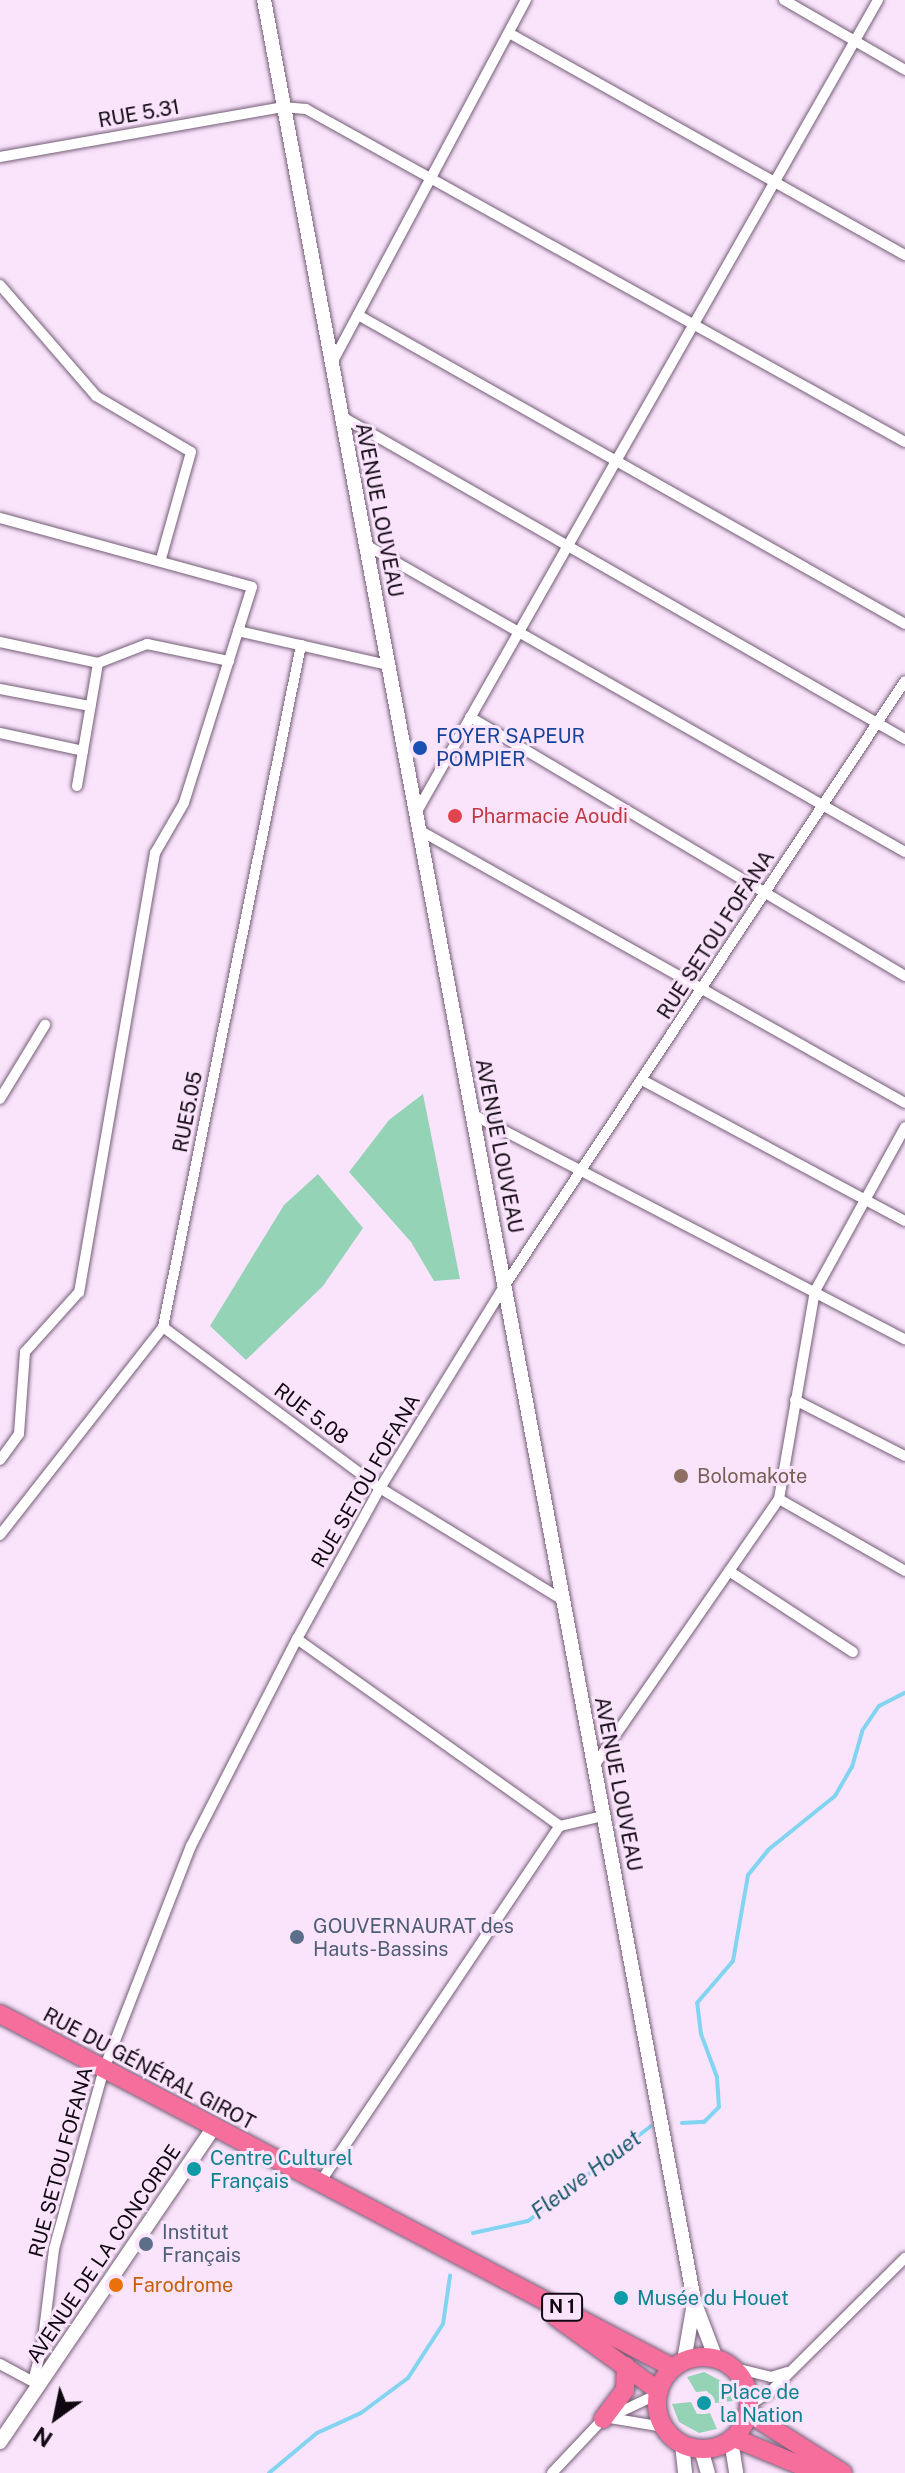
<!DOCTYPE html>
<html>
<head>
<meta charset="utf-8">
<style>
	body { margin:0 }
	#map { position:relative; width:905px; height:2473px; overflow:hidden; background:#fae4fc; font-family:"Public Sans",sans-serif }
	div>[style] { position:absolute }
	.green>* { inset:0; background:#94d3b6 }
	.stream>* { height:4px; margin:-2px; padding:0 2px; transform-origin:2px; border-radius:2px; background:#82d4f1 }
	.roads { filter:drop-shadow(0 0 2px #745d76) drop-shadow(0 0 2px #745d76) }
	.street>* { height:10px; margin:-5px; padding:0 5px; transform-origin:5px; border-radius:5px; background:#fff }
	.secondary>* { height:14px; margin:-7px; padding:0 7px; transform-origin:7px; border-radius:7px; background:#fff }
	.highway>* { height:18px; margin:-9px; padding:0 9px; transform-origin:9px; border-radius:9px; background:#f66e9b }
	.highway>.ring { margin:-9px; padding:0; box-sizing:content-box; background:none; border:18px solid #f66e9b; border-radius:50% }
	.dots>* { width:22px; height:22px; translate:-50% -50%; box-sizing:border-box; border:4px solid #fae4fc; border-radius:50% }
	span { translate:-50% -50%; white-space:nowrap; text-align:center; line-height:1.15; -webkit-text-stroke:6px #fae4fc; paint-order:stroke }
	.shield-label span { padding:2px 6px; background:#fae4fc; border:2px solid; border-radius:6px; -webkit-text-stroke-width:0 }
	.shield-label { font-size:18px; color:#100811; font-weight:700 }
	.street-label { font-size:20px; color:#100811 }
	.transit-label { font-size:20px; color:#164399 }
	.left { translate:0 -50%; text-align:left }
	.health-label { font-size:20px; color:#be3a42 }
	.education-label { font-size:20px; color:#785e54 }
	.service-label { font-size:20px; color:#4e5e75 }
	.culture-label { font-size:20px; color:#0d838f }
	.food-label { font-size:20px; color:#c56008 }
	.water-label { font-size:22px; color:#16596d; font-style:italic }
	.north { position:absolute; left:16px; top:2377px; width:80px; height:80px; -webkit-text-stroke:6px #fae4fc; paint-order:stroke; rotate:213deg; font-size:22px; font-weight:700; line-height:32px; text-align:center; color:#100811 }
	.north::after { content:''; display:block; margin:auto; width:28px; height:36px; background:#100811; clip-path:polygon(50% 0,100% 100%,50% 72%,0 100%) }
</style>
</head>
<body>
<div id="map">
	<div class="green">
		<i style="clip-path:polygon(423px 1094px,460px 1279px,434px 1281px,411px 1242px,349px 1172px,389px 1120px)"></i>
		<i style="clip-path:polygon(318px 1174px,363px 1228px,323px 1286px,246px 1360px,210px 1326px,284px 1205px)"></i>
		<i style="clip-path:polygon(704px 2372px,725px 2383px,733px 2401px,715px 2403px,707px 2391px,696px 2392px,687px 2377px)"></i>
		<i style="clip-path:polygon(691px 2402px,697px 2414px,710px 2413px,717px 2429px,699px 2433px,679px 2422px,672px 2404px)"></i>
	</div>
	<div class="stream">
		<i style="left:682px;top:2123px;width:22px;rotate:-3deg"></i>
		<i style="left:704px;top:2122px;width:21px;rotate:-45deg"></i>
		<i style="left:719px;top:2107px;width:30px;rotate:-94deg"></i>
		<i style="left:717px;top:2077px;width:46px;rotate:-110.4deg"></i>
		<i style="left:701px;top:2034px;width:31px;rotate:-97deg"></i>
		<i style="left:697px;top:2003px;width:55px;rotate:-49.4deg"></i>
		<i style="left:733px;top:1961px;width:87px;rotate:-80.1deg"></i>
		<i style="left:748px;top:1875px;width:32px;rotate:-51deg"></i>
		<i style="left:768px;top:1850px;width:86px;rotate:-38.9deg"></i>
		<i style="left:835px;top:1796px;width:34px;rotate:-60deg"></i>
		<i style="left:852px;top:1767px;width:37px;rotate:-74deg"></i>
		<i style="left:862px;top:1731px;width:30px;rotate:-56deg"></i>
		<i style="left:879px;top:1706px;width:29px;rotate:-27deg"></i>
		<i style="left:473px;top:2233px;width:56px;rotate:-12.3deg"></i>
		<i style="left:528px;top:2221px;width:155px;rotate:-37.7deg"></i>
		<i style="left:269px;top:2473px;width:62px;rotate:-39.8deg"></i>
		<i style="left:317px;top:2433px;width:48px;rotate:-24.4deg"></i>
		<i style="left:361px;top:2413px;width:59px;rotate:-36.7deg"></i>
		<i style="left:408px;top:2378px;width:64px;rotate:-57.1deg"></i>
		<i style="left:443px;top:2324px;width:49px;rotate:-81.7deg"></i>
	</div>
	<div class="roads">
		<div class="street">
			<i style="left:784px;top:0;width:140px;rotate:30deg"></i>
			<i style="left:509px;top:33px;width:454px;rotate:29.3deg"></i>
			<i style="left:0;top:157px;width:287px;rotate:-10deg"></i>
			<i style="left:283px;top:107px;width:23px;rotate:5deg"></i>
			<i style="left:306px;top:109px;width:685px;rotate:29.07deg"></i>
			<i style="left:0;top:285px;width:147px;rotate:49.1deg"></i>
			<i style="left:96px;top:396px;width:110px;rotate:30.5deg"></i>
			<i style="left:191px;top:452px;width:114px;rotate:105.7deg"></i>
			<i style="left:358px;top:315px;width:628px;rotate:29.46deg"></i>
			<i style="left:332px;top:363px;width:412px;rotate:-61.9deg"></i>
			<i style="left:341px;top:416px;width:650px;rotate:29.8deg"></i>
			<i style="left:0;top:518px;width:261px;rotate:15.3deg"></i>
			<i style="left:252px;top:587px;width:226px;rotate:107.5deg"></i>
			<i style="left:184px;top:803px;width:58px;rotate:120.1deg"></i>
			<i style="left:155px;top:853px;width:446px;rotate:99.8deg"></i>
			<i style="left:79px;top:1292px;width:81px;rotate:132deg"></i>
			<i style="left:25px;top:1352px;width:82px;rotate:94.2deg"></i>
			<i style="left:19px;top:1434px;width:32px;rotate:126deg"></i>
			<i style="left:366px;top:545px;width:620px;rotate:29.66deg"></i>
			<i style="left:238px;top:631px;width:154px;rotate:12.8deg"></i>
			<i style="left:0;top:642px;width:100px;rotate:12.1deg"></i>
			<i style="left:98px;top:663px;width:53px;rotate:-21.2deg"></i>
			<i style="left:147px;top:644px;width:84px;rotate:11.7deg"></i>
			<i style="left:0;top:689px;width:92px;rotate:10.7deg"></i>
			<i style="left:470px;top:717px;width:506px;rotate:30.77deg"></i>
			<i style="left:0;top:733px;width:85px;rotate:12.2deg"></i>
			<i style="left:77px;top:786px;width:125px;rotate:-80.3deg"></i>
			<i style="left:416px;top:813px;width:935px;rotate:-60.39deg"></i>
			<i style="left:419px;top:830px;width:557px;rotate:29.32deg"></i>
			<i style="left:642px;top:1080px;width:298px;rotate:28.2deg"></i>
			<i style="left:0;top:1099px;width:87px;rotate:-58.7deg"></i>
			<i style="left:472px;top:1114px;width:488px;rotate:27.5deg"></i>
			<i style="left:163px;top:1327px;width:270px;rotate:36.6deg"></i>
			<i style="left:380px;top:1488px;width:215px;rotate:31.5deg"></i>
			<i style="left:795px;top:1400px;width:123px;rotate:27deg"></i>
			<i style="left:779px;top:1499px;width:145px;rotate:29.7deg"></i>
			<i style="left:0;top:1535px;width:264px;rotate:-51.9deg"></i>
			<i style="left:163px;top:1327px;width:696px;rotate:-78.56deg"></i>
			<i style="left:729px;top:1571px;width:148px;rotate:33.2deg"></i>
			<i style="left:297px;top:1639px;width:323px;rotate:35.4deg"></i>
			<i style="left:594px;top:1766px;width:325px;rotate:-55.3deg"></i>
			<i style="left:779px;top:1499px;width:211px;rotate:-80.2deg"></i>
			<i style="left:815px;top:1291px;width:187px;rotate:-61.2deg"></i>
			<i style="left:319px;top:2184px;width:432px;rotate:-56.1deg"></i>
			<i style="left:560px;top:1826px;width:44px;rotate:-13.1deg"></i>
			<i style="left:0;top:2364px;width:42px;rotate:28.4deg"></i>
			<i style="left:731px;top:2367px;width:41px;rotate:14deg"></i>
			<i style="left:771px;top:2377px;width:17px;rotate:-17deg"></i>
			<i style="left:33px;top:2381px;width:35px;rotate:-75deg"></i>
			<i style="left:42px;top:2347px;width:99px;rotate:-83deg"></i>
			<i style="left:54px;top:2249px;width:187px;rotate:-74.5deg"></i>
			<i style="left:104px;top:2069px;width:239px;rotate:-68.7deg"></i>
			<i style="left:191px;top:1846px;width:233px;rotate:-62.9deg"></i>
			<i style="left:297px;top:1639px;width:172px;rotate:-61.2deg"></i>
			<i style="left:380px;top:1488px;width:238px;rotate:-58.4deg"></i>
			<i style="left:505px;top:1285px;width:724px;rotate:-56.49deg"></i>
			<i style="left:749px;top:2405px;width:26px;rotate:-32deg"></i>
			<i style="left:771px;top:2391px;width:189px;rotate:-44.8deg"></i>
			<i style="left:610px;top:2418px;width:55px;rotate:9.5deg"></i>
			<i style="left:552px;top:2473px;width:71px;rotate:-46.7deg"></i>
			<i style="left:601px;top:2421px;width:63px;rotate:-25.3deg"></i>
		</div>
		<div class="secondary">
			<i style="left:264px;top:0;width:2341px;rotate:79.41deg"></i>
			<i style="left:694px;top:2301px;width:62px;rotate:69.2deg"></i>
			<i style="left:684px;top:2361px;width:53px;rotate:-80.2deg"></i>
			<i style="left:731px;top:2440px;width:33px;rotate:81deg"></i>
			<i style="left:0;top:2442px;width:379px;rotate:-55.8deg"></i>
			<i style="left:682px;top:2444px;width:29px;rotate:84deg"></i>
			<i style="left:701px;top:2449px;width:25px;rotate:74deg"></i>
		</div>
		<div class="highway">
			<i style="left:0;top:2014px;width:760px;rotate:27.74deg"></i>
			<i style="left:556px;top:2317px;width:127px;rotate:35.7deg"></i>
			<i class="ring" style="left:657px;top:2357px;width:74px;height:74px"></i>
			<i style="left:748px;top:2413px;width:112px;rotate:32.3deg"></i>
			<i style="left:603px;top:2419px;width:36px;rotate:-53deg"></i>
			<i style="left:625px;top:2390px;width:24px;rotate:-88deg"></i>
			<i style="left:734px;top:2438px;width:92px;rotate:22.4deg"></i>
		</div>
	</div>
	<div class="dots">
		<i style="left:420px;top:748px;background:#1a4fb4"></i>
		<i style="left:455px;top:816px;background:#e0444e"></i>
		<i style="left:681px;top:1476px;background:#8d6e63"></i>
		<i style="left:297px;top:1937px;background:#5c6f8a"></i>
		<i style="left:194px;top:2169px;background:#0f9aa8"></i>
		<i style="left:146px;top:2244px;background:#5c6f8a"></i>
		<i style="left:116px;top:2285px;background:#e8710a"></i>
		<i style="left:621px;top:2298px;background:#0f9aa8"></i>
		<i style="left:704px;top:2403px;background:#0f9aa8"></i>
	</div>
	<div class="shield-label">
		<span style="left:562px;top:2307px">N 1</span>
	</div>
	<div class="street-label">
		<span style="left:139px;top:114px;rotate:-10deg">RUE 5.31</span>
		<span style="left:379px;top:510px;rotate:79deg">AVENUE LOUVEAU</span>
		<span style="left:716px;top:935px;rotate:-57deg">RUE SETOU FOFANA</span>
		<span style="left:188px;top:1112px;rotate:-79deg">RUE5.05</span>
		<span style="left:499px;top:1146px;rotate:79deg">AVENUE LOUVEAU</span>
		<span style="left:311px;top:1414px;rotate:37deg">RUE 5.08</span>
		<span style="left:366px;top:1481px;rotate:-60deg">RUE SETOU FOFANA</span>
		<span style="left:618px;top:1784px;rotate:79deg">AVENUE LOUVEAU</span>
		<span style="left:149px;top:2069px;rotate:28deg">RUE DU GÉNÉRAL GIROT</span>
		<span style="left:61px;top:2162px;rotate:-75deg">RUE SETOU FOFANA</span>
		<span style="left:104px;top:2254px;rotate:-56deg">AVENUE DE LA CONCORDE</span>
	</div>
	<div class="transit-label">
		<span class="left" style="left:436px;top:748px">FOYER SAPEUR<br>POMPIER</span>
	</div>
	<div class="health-label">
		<span class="left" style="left:471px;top:816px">Pharmacie Aoudi</span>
	</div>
	<div class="education-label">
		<span class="left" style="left:697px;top:1476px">Bolomakote</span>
	</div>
	<div class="service-label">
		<span class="left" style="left:313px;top:1938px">GOUVERNAURAT des<br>Hauts-Bassins</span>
		<span class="left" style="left:162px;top:2244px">Institut<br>Français</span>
	</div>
	<div class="culture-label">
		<span class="left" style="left:210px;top:2170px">Centre Culturel<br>Français</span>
		<span class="left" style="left:637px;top:2298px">Musée du Houet</span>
		<span class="left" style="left:720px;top:2404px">Place de<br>la Nation</span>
	</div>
	<div class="food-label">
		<span class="left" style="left:132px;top:2285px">Farodrome</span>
	</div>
	<div class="water-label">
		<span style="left:586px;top:2175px;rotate:-37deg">Fleuve Houet</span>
	</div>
	<div class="north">N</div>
</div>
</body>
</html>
